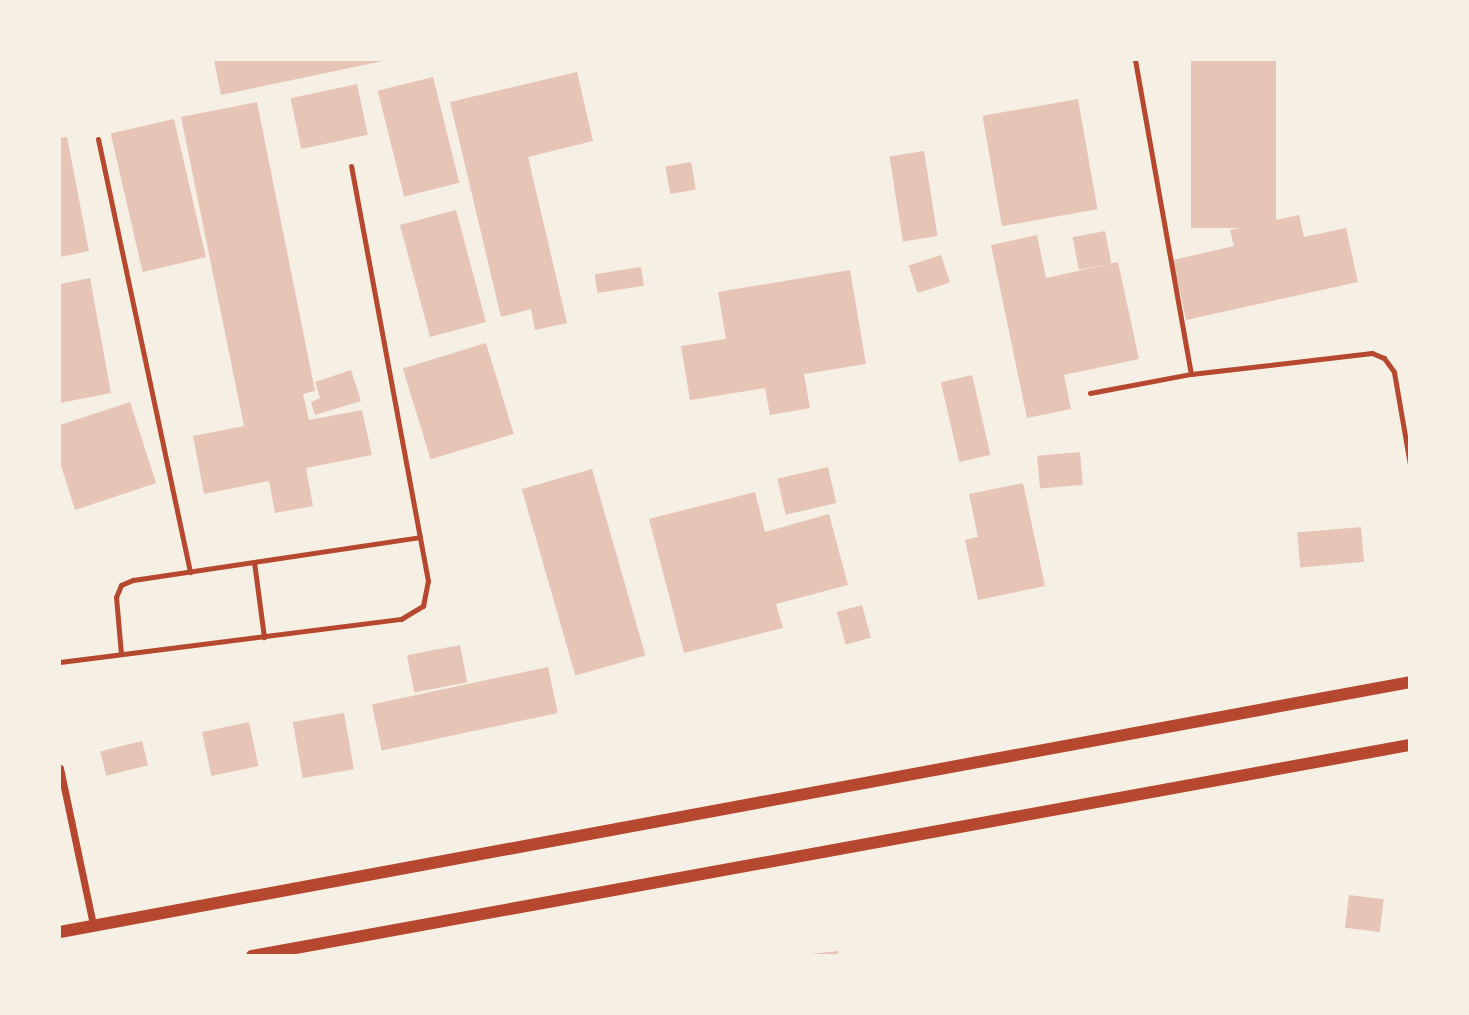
<!DOCTYPE html>
<html>
<head>
<meta charset="utf-8">
<style>
	body { margin:0 }
	#map { position:relative; width:1469px; height:1015px; overflow:hidden; background:#f6efe4; font-family:Merriweather,serif }
	div>[style] { position:absolute }
	.building>* { inset:0; background:#e6c5b7; transform-origin:0 0 }
	.service>* { height:5px; margin:-2.5px; padding:0 2.5px; transform-origin:2.5px; border-radius:2.5px; background:#b5482f }
	.minor>* { height:7px; margin:-3.5px; padding:0 3.5px; transform-origin:3.5px; border-radius:3.5px; background:#b5482f }
	.tertiary>* { height:12px; margin:-6px; padding:0 6px; transform-origin:6px; border-radius:6px; background:#b5482f }
	span { translate:-50% -50%; white-space:nowrap; text-align:center; line-height:1.15; -webkit-text-stroke:5px #f6efe4; paint-order:stroke }
	.frame { position:absolute; inset:0; border:61px solid #f6efe4; pointer-events:none }
</style>
</head>
<body>
<div id="map">
	<div class="building">
		<i style="clip-path:polygon(214px 60px,382px 60px,383px 61px,221px 95px)"></i>
		<i style="left:1191px;top:60px;width:85px;height:168px"></i>
		<i style="clip-path:polygon(577px 72px,593px 141px,528px 157px,567px 323px,535px 330px,531px 309px,501px 317px,450px 102px)"></i>
		<i style="left:433px;top:77px;width:109px;height:57px;rotate:76deg"></i>
		<i style="left:357px;top:84px;width:52px;height:68px;rotate:78deg"></i>
		<i style="left:1078px;top:99px;width:112px;height:97px;rotate:80deg"></i>
		<i style="clip-path:polygon(257px 102px,315px 391px,303px 394px,309px 420px,362px 410px,372px 455px,306px 468px,313px 506px,275px 513px,269px 481px,204px 494px,193px 436px,244px 426px,181px 117px)"></i>
		<i style="left:174px;top:119px;width:142px;height:65px;rotate:77deg"></i>
		<i style="clip-path:polygon(67px 137px,89px 251px,60px 257px,60px 138px)"></i>
		<i style="left:924px;top:151px;width:86px;height:35px;rotate:81deg"></i>
		<i style="left:691px;top:162px;width:28px;height:26px;rotate:80deg"></i>
		<i style="left:456px;top:210px;width:116px;height:58px;rotate:75deg"></i>
		<i style="clip-path:polygon(1299px 215px,1304px 237px,1346px 228px,1358px 282px,1186px 320px,1173px 260px,1234px 246px,1230px 230px)"></i>
		<i style="left:1105px;top:231px;width:33px;height:33px;rotate:79deg"></i>
		<i style="clip-path:polygon(1037px 235px,1046px 278px,1118px 262px,1139px 359px,1064px 375px,1071px 409px,1027px 418px,991px 245px)"></i>
		<i style="left:941px;top:255px;width:29px;height:34px;rotate:72deg"></i>
		<i style="left:641px;top:267px;width:19px;height:47px;rotate:81deg"></i>
		<i style="clip-path:polygon(850px 270px,866px 364px,804px 374px,810px 408px,770px 415px,765px 388px,690px 400px,681px 346px,726px 339px,718px 292px)"></i>
		<i style="clip-path:polygon(90px 278px,111px 393px,60px 403px,60px 284px)"></i>
		<i style="left:486px;top:343px;width:95px;height:87px;rotate:73deg"></i>
		<i style="clip-path:polygon(351px 370px,361px 401px,315px 415px,311px 402px,320px 398px,315px 382px)"></i>
		<i style="left:972px;top:375px;width:82px;height:32px;rotate:77deg"></i>
		<i style="clip-path:polygon(130px 402px,156px 483px,75px 510px,60px 462px,60px 425px)"></i>
		<i style="left:1080px;top:452px;width:33px;height:43px;rotate:85deg"></i>
		<i style="left:828px;top:467px;width:37px;height:52px;rotate:77deg"></i>
		<i style="left:592px;top:469px;width:194px;height:73px;rotate:74deg"></i>
		<i style="clip-path:polygon(1023px 483px,1045px 586px,978px 600px,965px 540px,978px 537px,969px 494px)"></i>
		<i style="clip-path:polygon(755px 492px,765px 532px,829px 514px,848px 585px,776px 604px,783px 628px,684px 653px,649px 519px)"></i>
		<i style="left:1361px;top:527px;width:35px;height:64px;rotate:85deg"></i>
		<i style="left:862px;top:605px;width:34px;height:26px;rotate:75deg"></i>
		<i style="left:460px;top:645px;width:38px;height:54px;rotate:79deg"></i>
		<i style="left:548px;top:667px;width:47px;height:180px;rotate:78deg"></i>
		<i style="left:344px;top:713px;width:57px;height:52px;rotate:80deg"></i>
		<i style="left:249px;top:722px;width:45px;height:48px;rotate:78deg"></i>
		<i style="left:142px;top:741px;width:25px;height:43px;rotate:76deg"></i>
		<i style="left:1349px;top:895px;width:35px;height:33px;rotate:7deg"></i>
		<i style="clip-path:polygon(838px 951px,838px 956px,810px 956px,810px 954px)"></i>
	</div>
	<div class="service">
		<i style="left:1135px;top:60px;width:319px;rotate:79.9deg"></i>
		<i style="left:98px;top:139px;width:443px;rotate:78deg"></i>
		<i style="left:1090px;top:393px;width:103px;rotate:-10.7deg"></i>
		<i style="left:1191px;top:374px;width:182px;rotate:-6.6deg"></i>
		<i style="left:1372px;top:353px;width:13px;rotate:23deg"></i>
		<i style="left:1384px;top:358px;width:17px;rotate:54deg"></i>
		<i style="left:1394px;top:372px;width:94px;rotate:80.2deg"></i>
		<i style="left:254px;top:562px;width:76px;rotate:82.4deg"></i>
		<i style="left:121px;top:654px;width:57px;rotate:-95deg"></i>
		<i style="left:116px;top:597px;width:13px;rotate:-67deg"></i>
		<i style="left:121px;top:585px;width:13px;rotate:-23deg"></i>
		<i style="left:133px;top:580px;width:290px;rotate:-8.5deg"></i>
		<i style="left:60px;top:662px;width:344px;rotate:-7.2deg"></i>
		<i style="left:401px;top:619px;width:26px;rotate:-31deg"></i>
		<i style="left:423px;top:606px;width:25px;rotate:-79deg"></i>
		<i style="left:428px;top:581px;width:422px;rotate:-100.5deg"></i>
	</div>
	<div class="minor">
		<i style="left:60px;top:768px;width:160px;rotate:78.1deg"></i>
	</div>
	<div class="tertiary">
		<i style="left:60px;top:932px;width:1373px;rotate:-10.49deg"></i>
		<i style="left:252px;top:956px;width:1177px;rotate:-10.33deg"></i>
	</div>
	<div class="frame"></div>
</div>
</body>
</html>
